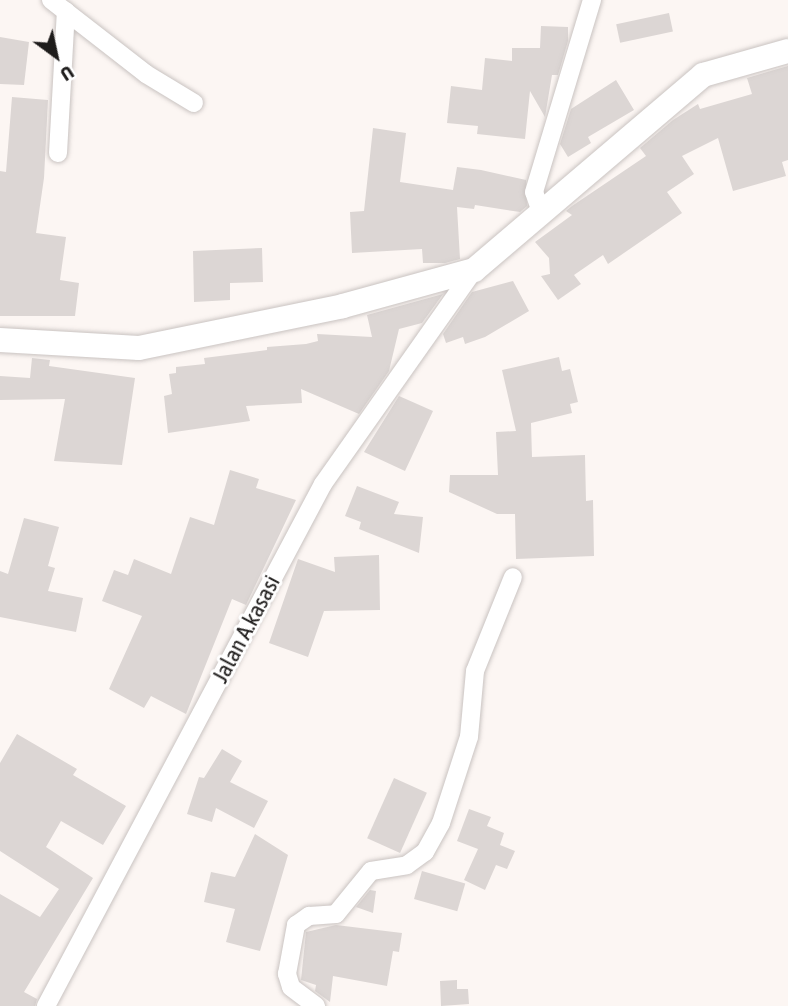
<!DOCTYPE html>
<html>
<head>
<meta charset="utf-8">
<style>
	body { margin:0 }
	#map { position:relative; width:788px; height:1006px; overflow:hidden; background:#fcf6f3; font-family:"Asap Condensed",sans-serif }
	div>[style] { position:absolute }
	.building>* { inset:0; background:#dcd6d4; transform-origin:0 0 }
	.roads { filter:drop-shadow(0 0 2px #c9c3c1) drop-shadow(0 0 2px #c9c3c1) }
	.street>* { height:18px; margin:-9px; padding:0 9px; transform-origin:9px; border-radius:9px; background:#fff }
	.secondary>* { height:24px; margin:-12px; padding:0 12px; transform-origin:12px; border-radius:12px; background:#fff }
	span { translate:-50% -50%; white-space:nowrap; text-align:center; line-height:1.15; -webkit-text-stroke:6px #fff; paint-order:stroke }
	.street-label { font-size:23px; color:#1e1c1b }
	.north { position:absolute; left:21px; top:21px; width:70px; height:70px; -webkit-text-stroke:5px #fff; paint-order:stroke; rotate:147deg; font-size:19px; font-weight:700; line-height:28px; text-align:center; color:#1e1c1b }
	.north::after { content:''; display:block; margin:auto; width:24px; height:32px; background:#1e1c1b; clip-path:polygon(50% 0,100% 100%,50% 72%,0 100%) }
</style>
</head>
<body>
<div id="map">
	<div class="building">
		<i style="left:669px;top:13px;width:19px;height:54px;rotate:78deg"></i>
		<i style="clip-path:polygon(541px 26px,568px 27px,568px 41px,558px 75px,552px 75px,545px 117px,530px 91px,525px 139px,477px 134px,478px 126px,447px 123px,451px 86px,482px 90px,485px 58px,512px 61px,512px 48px,540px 48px)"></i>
		<i style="clip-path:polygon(0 37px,29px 42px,24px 85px,0 84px)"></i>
		<i style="clip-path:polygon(788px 66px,788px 160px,782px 162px,786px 176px,733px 191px,718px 138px,682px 156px,694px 174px,667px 192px,682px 213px,608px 264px,603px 255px,574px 275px,581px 284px,558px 300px,541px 276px,550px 274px,549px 258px,535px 242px,572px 215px,566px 211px,572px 206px,646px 156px,640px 148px,673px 120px,698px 104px,700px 109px,752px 94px,747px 78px)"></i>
		<i style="clip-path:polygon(616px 80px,634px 110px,588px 137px,591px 143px,568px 157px,560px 144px,571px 109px)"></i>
		<i style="clip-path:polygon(12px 97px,48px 100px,44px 178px,36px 233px,66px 237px,60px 280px,79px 283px,75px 316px,0 316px,0 171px,6px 172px)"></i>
		<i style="clip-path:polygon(373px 128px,406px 133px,400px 182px,453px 190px,457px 167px,481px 170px,526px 180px,527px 206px,520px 212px,475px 205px,474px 209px,457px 207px,460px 259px,445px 263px,423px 263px,422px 249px,352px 253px,350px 212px,364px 211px)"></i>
		<i style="clip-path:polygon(262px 248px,263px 282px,230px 283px,230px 300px,194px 302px,193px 251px)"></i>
		<i style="clip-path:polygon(513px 281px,529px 311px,485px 337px,465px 344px,463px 337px,446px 343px,443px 334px,472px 292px)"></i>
		<i style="clip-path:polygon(443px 294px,422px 323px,399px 329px,389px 371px,359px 414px,301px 389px,302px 403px,246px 406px,250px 421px,168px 433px,164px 396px,172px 394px,169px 374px,176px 373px,176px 367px,205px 364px,204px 358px,267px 350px,267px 347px,306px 344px,318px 341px,317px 334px,372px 337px,367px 315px)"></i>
		<i style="clip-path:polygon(559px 357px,562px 371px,570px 369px,578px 402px,570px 404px,572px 413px,531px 423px,532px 457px,585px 455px,586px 501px,593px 500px,594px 556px,516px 559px,515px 514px,497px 514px,449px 492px,450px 475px,498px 475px,496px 432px,516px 431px,502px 370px)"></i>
		<i style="clip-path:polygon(32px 358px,50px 360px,49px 366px,135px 378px,122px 465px,54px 461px,65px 399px,0 400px,0 376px,30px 378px)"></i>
		<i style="clip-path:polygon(399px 396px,433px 411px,405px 471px,364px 452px)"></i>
		<i style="clip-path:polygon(230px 470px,259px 479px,256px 488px,296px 500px,246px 605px,232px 599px,186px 714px,151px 696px,144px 708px,109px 689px,142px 616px,102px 601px,114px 570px,128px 575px,134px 559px,171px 574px,190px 517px,214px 525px)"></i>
		<i style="clip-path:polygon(357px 486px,399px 502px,394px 514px,423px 517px,419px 553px,359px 529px,361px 522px,345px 516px)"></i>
		<i style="clip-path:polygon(24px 518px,59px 527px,48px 566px,55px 568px,48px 591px,83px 598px,76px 632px,0 617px,0 571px,8px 574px)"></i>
		<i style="clip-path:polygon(379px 555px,380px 610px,324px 611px,308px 657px,269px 643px,298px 559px,335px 572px,334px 557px)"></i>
		<i style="clip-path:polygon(17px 734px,77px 769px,73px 775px,126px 806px,103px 845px,61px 821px,46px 847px,93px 878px,24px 992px,37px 999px,35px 1006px,0 1006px,0 894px,40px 917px,59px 889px,0 851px,0 763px)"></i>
		<i style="clip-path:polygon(222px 749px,242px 761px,230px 782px,268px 801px,254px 828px,216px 808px,212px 822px,187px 814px,199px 777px,204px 778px)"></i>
		<i style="left:394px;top:778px;width:36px;height:66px;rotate:24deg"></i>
		<i style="clip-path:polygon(469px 809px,491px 817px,487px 826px,504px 833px,500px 845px,515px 851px,507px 869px,496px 865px,485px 890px,464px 880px,478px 849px,457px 841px)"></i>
		<i style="clip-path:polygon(255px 834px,288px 855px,260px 951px,226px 942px,235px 909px,204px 902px,211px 872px,235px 877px)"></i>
		<i style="left:422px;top:871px;width:45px;height:29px;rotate:16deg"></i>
		<i style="clip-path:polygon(370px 890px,376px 891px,373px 913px,356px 907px)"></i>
		<i style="clip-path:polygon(336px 925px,402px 933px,399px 952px,393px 951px,387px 986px,333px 976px,330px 1002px,315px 991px,316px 985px,301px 980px,306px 932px)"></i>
		<i style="clip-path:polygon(457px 980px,457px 989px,468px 989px,469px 1004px,441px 1006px,440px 981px)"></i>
	</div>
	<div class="roads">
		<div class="street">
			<i style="left:51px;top:0;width:120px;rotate:37.9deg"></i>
			<i style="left:146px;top:74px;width:56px;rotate:31.1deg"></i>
			<i style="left:58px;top:153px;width:142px;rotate:-86.8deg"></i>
			<i style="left:542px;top:215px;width:24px;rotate:-109deg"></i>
			<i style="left:534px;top:192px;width:201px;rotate:-73.2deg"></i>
			<i style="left:46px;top:1006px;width:591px;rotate:-62.05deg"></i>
			<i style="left:323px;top:484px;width:262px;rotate:-54.8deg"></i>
			<i style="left:316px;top:1006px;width:31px;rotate:-143deg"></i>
			<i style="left:291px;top:987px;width:14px;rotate:-107deg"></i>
			<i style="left:287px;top:974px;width:50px;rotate:-79.6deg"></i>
			<i style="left:296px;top:925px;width:16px;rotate:-35deg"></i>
			<i style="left:309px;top:916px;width:27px;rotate:-4deg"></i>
			<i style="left:336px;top:914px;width:55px;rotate:-50.9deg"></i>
			<i style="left:371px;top:871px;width:36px;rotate:-9deg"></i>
			<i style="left:407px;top:865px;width:22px;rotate:-36deg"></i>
			<i style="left:425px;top:852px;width:33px;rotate:-61deg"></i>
			<i style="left:441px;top:823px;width:90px;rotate:-72deg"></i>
			<i style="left:469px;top:737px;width:66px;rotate:-84.8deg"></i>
			<i style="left:475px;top:671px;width:101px;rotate:-68deg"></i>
		</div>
		<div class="secondary">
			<i style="left:0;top:340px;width:139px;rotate:3.3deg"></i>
			<i style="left:139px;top:348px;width:208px;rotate:-11.6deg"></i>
			<i style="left:343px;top:306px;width:136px;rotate:-15.4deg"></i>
			<i style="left:474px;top:270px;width:301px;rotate:-40.4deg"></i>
			<i style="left:703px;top:75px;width:88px;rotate:-15.8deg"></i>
		</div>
	</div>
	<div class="street-label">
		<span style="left:246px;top:629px;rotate:-62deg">Jalan A.kasasi</span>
	</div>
	<div class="north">U</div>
</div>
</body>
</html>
